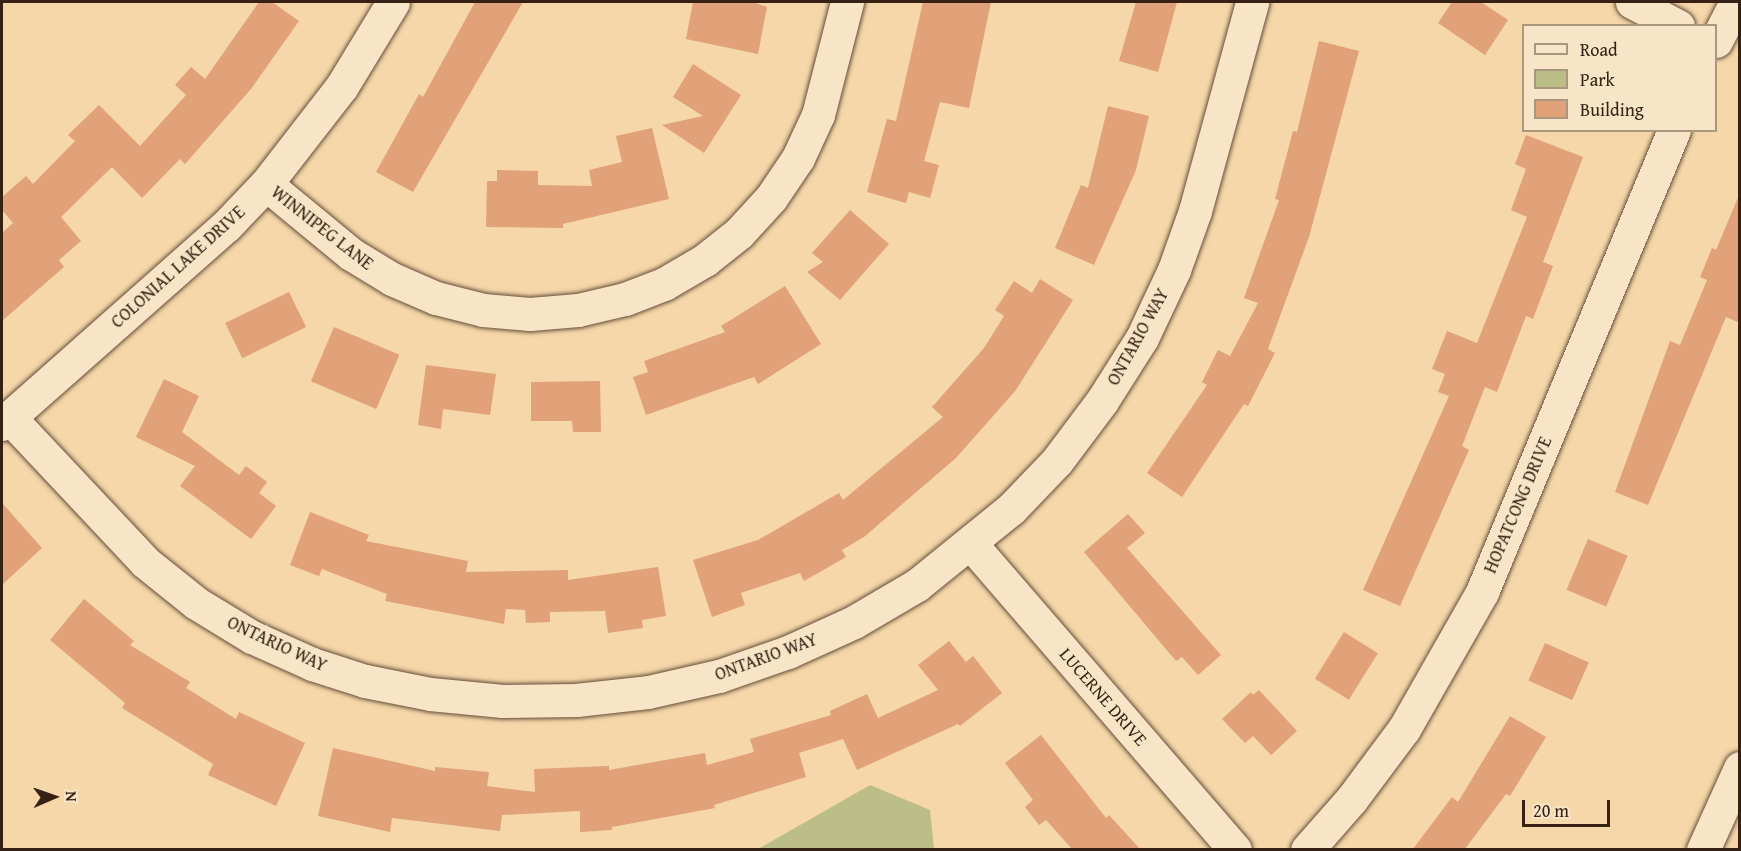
<!DOCTYPE html>
<html>
<head>
<meta charset="utf-8">
<style>
	body { margin:0 }
	#map { position:relative; width:1741px; height:851px; overflow:hidden; background:#f5d7a9; font-family:"Gentium Book Plus",serif }
	div>[style] { position:absolute }
	.green>* { inset:0; background:#bcbe88 }
	.building>* { inset:0; background:#e1a179; transform-origin:0 0 }
	.roads { filter:drop-shadow(0 0 2px #664e3a) drop-shadow(0 0 2px #664e3a) }
	.minor>* { height:33px; margin:-16.5px; padding:0 16.5px; transform-origin:16.5px; border-radius:16.5px; background:#f8e5c7 }
	span { translate:-50% -50%; white-space:nowrap; text-align:center; line-height:1.15; -webkit-text-stroke:6px #f8e5c7; paint-order:stroke }
	.street-label { font-size:18px; color:#372115 }
	.frame { position:absolute; inset:0; border:3px solid #372115; pointer-events:none }
	.legend { position:absolute; left:1522px; top:24px; width:195px; height:108px; box-sizing:border-box; background:#f8e5c7; border:2px solid #ab9780; margin:0; padding:8px 10px; list-style:none; font-size:18px; color:#372115 }
	.legend li { display:flex; align-items:center; gap:12px; height:30px }
	.legend b { width:30px; border:2px solid #ab9780 }
	.north { position:absolute; left:24px; top:767px; width:60px; height:60px; -webkit-text-stroke:4px #f8e5c7; paint-order:stroke; rotate:88deg; font-size:16px; font-weight:700; line-height:24px; text-align:center; color:#372115 }
	.north::after { content:''; display:block; margin:auto; width:21px; height:27px; background:#372115; clip-path:polygon(50% 0,100% 100%,50% 72%,0 100%) }
	.scale { position:absolute; left:1522px; top:800px; width:88px; height:27px; box-sizing:border-box; border:3px solid #372115; border-top:0; padding-left:8px; font-size:18px; line-height:21px; white-space:nowrap; color:#372115; -webkit-text-stroke:4px #f8e5c7; paint-order:stroke }
</style>
</head>
<body>
<div id="map">
	<div class="green">
		<i style="clip-path:polygon(870px 785px,930px 810px,934px 849px,758px 849px)"></i>
	</div>
	<div class="building">
		<i style="clip-path:polygon(259px 2px,272px 2px,299px 21px,251px 89px,185px 164px,180px 159px,142px 198px,112px 167px,61px 217px,81px 241px,59px 260px,64px 267px,2px 321px,2px 233px,13px 223px,2px 210px,2px 197px,26px 176px,33px 184px,75px 141px,68px 135px,99px 105px,140px 146px,186px 95px,175px 85px,191px 67px,205px 79px)"></i>
		<i style="clip-path:polygon(475px 2px,523px 2px,413px 192px,376px 172px,419px 94px,423px 97px)"></i>
		<i style="clip-path:polygon(693px 2px,753px 2px,767px 7px,758px 54px,686px 39px)"></i>
		<i style="clip-path:polygon(923px 2px,991px 2px,969px 108px,940px 102px,924px 161px,939px 165px,930px 198px,909px 192px,906px 203px,867px 192px,887px 119px,896px 121px)"></i>
		<i style="clip-path:polygon(1136px 2px,1177px 2px,1158px 72px,1119px 61px)"></i>
		<i style="clip-path:polygon(1452px 2px,1481px 2px,1508px 20px,1485px 55px,1438px 23px)"></i>
		<i style="clip-path:polygon(1319px 41px,1359px 51px,1309px 237px,1268px 349px,1275px 353px,1248px 406px,1244px 404px,1182px 497px,1147px 473px,1207px 385px,1202px 382px,1218px 350px,1230px 356px,1258px 303px,1244px 298px,1279px 200px,1275px 199px,1293px 131px,1297px 132px)"></i>
		<i style="clip-path:polygon(693px 64px,741px 95px,704px 153px,662px 125px,703px 116px,673px 97px)"></i>
		<i style="clip-path:polygon(1108px 106px,1149px 116px,1136px 170px,1094px 265px,1055px 248px,1081px 185px,1088px 188px)"></i>
		<i style="clip-path:polygon(652px 128px,669px 199px,563px 224px,563px 228px,486px 227px,487px 181px,497px 181px,497px 170px,538px 171px,538px 185px,592px 186px,589px 170px,622px 162px,616px 136px)"></i>
		<i style="clip-path:polygon(1526px 135px,1583px 157px,1543px 262px,1553px 266px,1533px 319px,1526px 316px,1497px 392px,1485px 387px,1462px 446px,1469px 450px,1400px 606px,1363px 590px,1449px 396px,1438px 392px,1445px 374px,1432px 369px,1447px 331px,1477px 343px,1527px 217px,1511px 210px,1526px 169px,1515px 164px)"></i>
		<i style="clip-path:polygon(1739px 195px,1740px 323px,1726px 317px,1648px 505px,1615px 492px,1670px 341px,1680px 345px,1707px 280px,1700px 277px,1712px 248px,1716px 250px)"></i>
		<i style="clip-path:polygon(850px 210px,889px 244px,840px 300px,807px 272px,823px 262px,812px 253px)"></i>
		<i style="clip-path:polygon(1040px 279px,1073px 300px,1016px 390px,956px 458px,864px 537px,842px 550px,846px 557px,804px 581px,800px 573px,741px 593px,745px 605px,712px 617px,693px 560px,758px 540px,839px 493px,843px 500px,943px 417px,932px 407px,984px 348px,1004px 316px,995px 310px,1014px 281px,1032px 293px)"></i>
		<i style="clip-path:polygon(785px 286px,821px 344px,758px 384px,754px 377px,646px 415px,633px 377px,648px 372px,644px 361px,725px 332px,721px 326px)"></i>
		<i style="left:289px;top:292px;width:39px;height:71px;rotate:64deg"></i>
		<i style="left:334px;top:327px;width:71px;height:59px;rotate:23deg"></i>
		<i style="clip-path:polygon(426px 365px,496px 374px,490px 415px,443px 409px,441px 429px,418px 425px)"></i>
		<i style="clip-path:polygon(164px 379px,199px 396px,182px 432px,239px 475px,246px 466px,267px 482px,259px 493px,276px 506px,251px 539px,180px 486px,195px 466px,136px 437px)"></i>
		<i style="clip-path:polygon(600px 381px,601px 432px,573px 432px,572px 421px,531px 421px,531px 382px)"></i>
		<i style="clip-path:polygon(2px 503px,42px 548px,2px 585px)"></i>
		<i style="clip-path:polygon(310px 512px,369px 535px,366px 541px,468px 561px,466px 572px,568px 570px,568px 580px,658px 567px,666px 616px,642px 620px,643px 628px,608px 633px,605px 611px,550px 612px,550px 622px,526px 623px,525px 610px,506px 609px,504px 624px,385px 601px,387px 594px,322px 569px,319px 576px,290px 565px)"></i>
		<i style="clip-path:polygon(1128px 514px,1145px 533px,1127px 548px,1221px 655px,1198px 675px,1182px 657px,1176px 661px,1084px 552px)"></i>
		<i style="left:1588px;top:539px;width:43px;height:55px;rotate:23deg"></i>
		<i style="clip-path:polygon(84px 599px,134px 641px,130px 645px,190px 682px,186px 688px,236px 719px,239px 712px,305px 743px,276px 806px,208px 775px,213px 764px,122px 708px,125px 703px,50px 640px)"></i>
		<i style="left:1344px;top:632px;width:40px;height:55px;rotate:32deg"></i>
		<i style="clip-path:polygon(949px 641px,966px 662px,973px 656px,1002px 693px,960px 726px,958px 724px,857px 770px,843px 739px,799px 753px,806px 777px,714px 805px,715px 808px,612px 827px,612px 830px,580px 832px,580px 811px,502px 815px,500px 831px,392px 818px,390px 832px,318px 816px,333px 748px,435px 771px,435px 767px,489px 772px,487px 786px,535px 792px,534px 769px,609px 766px,609px 770px,705px 753px,707px 765px,754px 752px,750px 739px,831px 715px,830px 711px,867px 694px,878px 718px,938px 690px,918px 665px)"></i>
		<i style="left:1545px;top:643px;width:48px;height:41px;rotate:24deg"></i>
		<i style="clip-path:polygon(1259px 690px,1297px 731px,1271px 755px,1253px 736px,1245px 743px,1222px 719px,1251px 692px,1253px 695px)"></i>
		<i style="clip-path:polygon(1510px 716px,1546px 737px,1510px 796px,1506px 794px,1465px 849px,1413px 849px,1452px 797px,1458px 802px)"></i>
		<i style="clip-path:polygon(1041px 735px,1106px 818px,1109px 815px,1140px 849px,1072px 849px,1046px 820px,1039px 825px,1025px 807px,1033px 800px,1005px 763px)"></i>
	</div>
	<div class="roads">
		<div class="minor">
			<i style="left:1632px;top:2px;width:52px;rotate:27.6deg"></i>
			<i style="left:1716px;top:41px;width:44px;rotate:-62.9deg"></i>
			<i style="left:266px;top:184px;width:110px;rotate:39.5deg"></i>
			<i style="left:351px;top:254px;width:48px;rotate:31.4deg"></i>
			<i style="left:392px;top:279px;width:48px;rotate:23.4deg"></i>
			<i style="left:436px;top:298px;width:49px;rotate:14.3deg"></i>
			<i style="left:483px;top:310px;width:47px;rotate:4.9deg"></i>
			<i style="left:530px;top:314px;width:48px;rotate:-4.8deg"></i>
			<i style="left:578px;top:310px;width:48px;rotate:-13.2deg"></i>
			<i style="left:625px;top:299px;width:42px;rotate:-21deg"></i>
			<i style="left:664px;top:284px;width:48px;rotate:-30.3deg"></i>
			<i style="left:705px;top:260px;width:43px;rotate:-38.5deg"></i>
			<i style="left:739px;top:233px;width:47px;rotate:-47.6deg"></i>
			<i style="left:771px;top:198px;width:48px;rotate:-56deg"></i>
			<i style="left:798px;top:158px;width:47px;rotate:-65.1deg"></i>
			<i style="left:818px;top:115px;width:117px;rotate:-75.6deg"></i>
			<i style="left:9px;top:417px;width:199px;rotate:46.8deg"></i>
			<i style="left:145px;top:562px;width:65px;rotate:38.8deg"></i>
			<i style="left:196px;top:603px;width:66px;rotate:31.3deg"></i>
			<i style="left:252px;top:637px;width:66px;rotate:24.2deg"></i>
			<i style="left:312px;top:664px;width:56px;rotate:17.8deg"></i>
			<i style="left:365px;top:681px;width:66px;rotate:11.3deg"></i>
			<i style="left:430px;top:694px;width:73px;rotate:5.5deg"></i>
			<i style="left:503px;top:701px;width:73px;rotate:-0.8deg"></i>
			<i style="left:576px;top:700px;width:72px;rotate:-6.3deg"></i>
			<i style="left:648px;top:692px;width:73px;rotate:-12.7deg"></i>
			<i style="left:719px;top:676px;width:73px;rotate:-19.2deg"></i>
			<i style="left:788px;top:652px;width:72px;rotate:-24.4deg"></i>
			<i style="left:854px;top:622px;width:73px;rotate:-30.4deg"></i>
			<i style="left:917px;top:585px;width:121px;rotate:-39deg"></i>
			<i style="left:1011px;top:509px;width:66px;rotate:-46.2deg"></i>
			<i style="left:1057px;top:461px;width:75px;rotate:-53.1deg"></i>
			<i style="left:1102px;top:401px;width:75px;rotate:-57.6deg"></i>
			<i style="left:1142px;top:338px;width:75px;rotate:-64.8deg"></i>
			<i style="left:1174px;top:270px;width:63px;rotate:-70.4deg"></i>
			<i style="left:1195px;top:211px;width:217px;rotate:-74.7deg"></i>
			<i style="left:2px;top:424px;width:299px;rotate:-41.5deg"></i>
			<i style="left:226px;top:226px;width:58px;rotate:-46.4deg"></i>
			<i style="left:266px;top:184px;width:124px;rotate:-52.2deg"></i>
			<i style="left:342px;top:86px;width:98px;rotate:-58.7deg"></i>
			<i style="left:971px;top:544px;width:404px;rotate:49.2deg"></i>
			<i style="left:1307px;top:850px;width:67px;rotate:-48.7deg"></i>
			<i style="left:1351px;top:800px;width:89px;rotate:-53.3deg"></i>
			<i style="left:1404px;top:729px;width:158px;rotate:-60.3deg"></i>
			<i style="left:1482px;top:592px;width:500px;rotate:-67.43deg"></i>
			<i style="left:1703px;top:850px;width:90px;rotate:-65.7deg"></i>
		</div>
	</div>
	<div class="street-label">
		<span style="left:322px;top:228px;rotate:38deg">WINNIPEG LANE</span>
		<span style="left:178px;top:267px;rotate:-42deg">COLONIAL LAKE DRIVE</span>
		<span style="left:1138px;top:337px;rotate:-61deg">ONTARIO WAY</span>
		<span style="left:1518px;top:505px;rotate:-67deg">HOPATCONG DRIVE</span>
		<span style="left:277px;top:644px;rotate:25deg">ONTARIO WAY</span>
		<span style="left:766px;top:657px;rotate:-20deg">ONTARIO WAY</span>
		<span style="left:1103px;top:697px;rotate:49deg">LUCERNE DRIVE</span>
	</div>
	<div class="frame"></div>
	<ul class="legend">
	<li><b style="height:8px;background:#f8e5c7"></b>Road</li>
	<li><b style="height:16px;background:#bcbe88"></b>Park</li>
	<li><b style="height:16px;background:#e1a179"></b>Building</li>
	</ul>
	<div class="north">N</div>
	<div class="scale">20 m</div>
</div>
</body>
</html>
